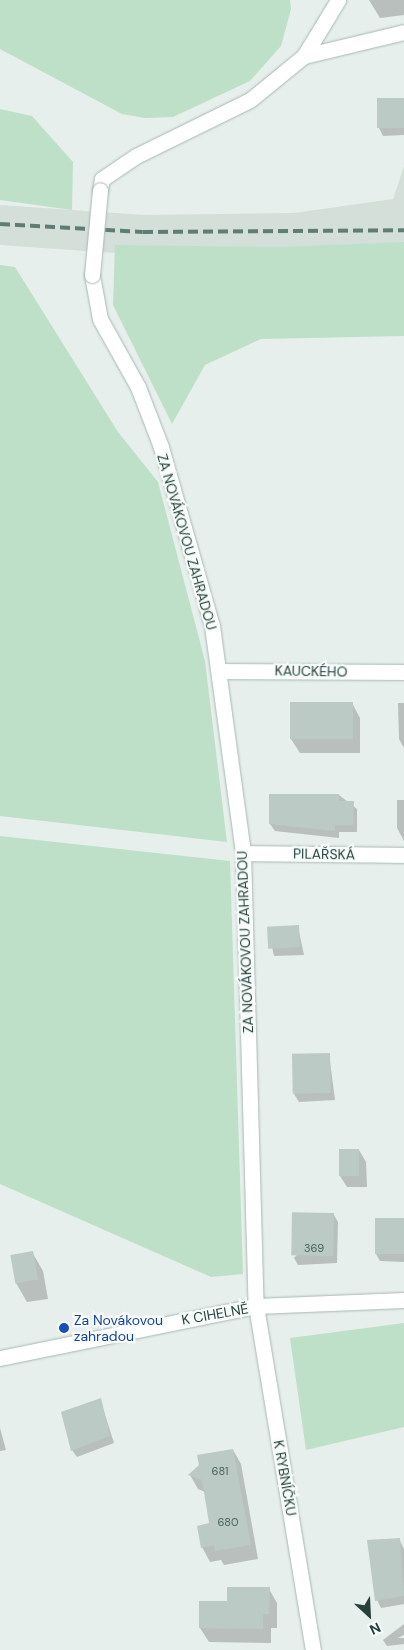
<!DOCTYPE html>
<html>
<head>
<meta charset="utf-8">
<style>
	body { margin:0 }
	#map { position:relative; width:404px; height:1650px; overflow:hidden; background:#e6efeb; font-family:"DM Sans",sans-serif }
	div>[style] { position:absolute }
	.built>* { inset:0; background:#d4dfda }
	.green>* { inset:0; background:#bfe0c8 }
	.shadow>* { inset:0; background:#0003 }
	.building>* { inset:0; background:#bbcac4; transform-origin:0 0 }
	.roads { filter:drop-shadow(0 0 1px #a8b8b2) drop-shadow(0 0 1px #a8b8b2) }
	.street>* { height:15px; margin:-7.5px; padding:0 7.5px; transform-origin:7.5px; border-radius:7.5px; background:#fff }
	.secondary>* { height:15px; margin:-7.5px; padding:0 7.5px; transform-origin:7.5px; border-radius:7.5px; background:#fff }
	.rail>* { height:4px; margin-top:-2px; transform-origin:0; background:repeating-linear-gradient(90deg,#5f7d75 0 10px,transparent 0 15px) }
	.bridges { filter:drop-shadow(0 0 1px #a8b8b2) drop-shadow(0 0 1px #a8b8b2) }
	.street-bridge>* { height:15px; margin:-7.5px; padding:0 7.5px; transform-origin:7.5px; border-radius:7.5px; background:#fff }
	.dots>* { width:14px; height:14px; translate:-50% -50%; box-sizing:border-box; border:2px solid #f7fbf9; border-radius:50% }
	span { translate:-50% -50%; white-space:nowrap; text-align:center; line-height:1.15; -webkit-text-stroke:4.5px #f7fbf9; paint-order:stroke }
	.number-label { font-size:11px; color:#4a645c }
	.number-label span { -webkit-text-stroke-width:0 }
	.street-label { font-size:14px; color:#24423a }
	.transit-label { font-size:14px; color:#164399 }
	.left { translate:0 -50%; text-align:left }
	.north { position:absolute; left:344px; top:1590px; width:50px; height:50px; -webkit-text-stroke:4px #f7fbf9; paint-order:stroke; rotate:155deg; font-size:14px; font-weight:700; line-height:20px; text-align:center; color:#24423a }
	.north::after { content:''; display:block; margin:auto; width:18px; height:22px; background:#24423a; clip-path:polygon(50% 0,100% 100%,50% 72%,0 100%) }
</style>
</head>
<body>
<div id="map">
	<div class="built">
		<i style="clip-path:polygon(404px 166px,404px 250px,144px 255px,0 245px,0 205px,145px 215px,294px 213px,393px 199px)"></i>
	</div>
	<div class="green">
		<i style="clip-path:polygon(0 0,290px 0,291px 9px,281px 46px,250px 81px,173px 117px,145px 118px,122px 114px,0 49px)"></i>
		<i style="clip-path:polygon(0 109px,32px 116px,73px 162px,72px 210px,0 200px)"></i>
		<i style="clip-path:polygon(404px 242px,404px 336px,261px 339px,205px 365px,172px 424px,113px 305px,115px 245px,278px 247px)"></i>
		<i style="clip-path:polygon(0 265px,15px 267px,118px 432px,158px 482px,205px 661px,227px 842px,0 816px)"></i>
		<i style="clip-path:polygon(0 836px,230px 861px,243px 1274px,211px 1277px,0 1184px)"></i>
		<i style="clip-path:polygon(404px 1323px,404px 1427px,306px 1450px,290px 1338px)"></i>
	</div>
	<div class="shadow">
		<i style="clip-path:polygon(369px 0,404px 0,404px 15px,380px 18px)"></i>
		<i style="clip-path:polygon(404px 100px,404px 135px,383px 136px,379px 128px)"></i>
		<i style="clip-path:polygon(352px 703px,360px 718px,360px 753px,300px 753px,291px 739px)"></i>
		<i style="clip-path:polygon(398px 703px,404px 703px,404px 748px,399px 739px)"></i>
		<i style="clip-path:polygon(339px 795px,357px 809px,357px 832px,339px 832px,339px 838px,275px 831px,270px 824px)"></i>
		<i style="clip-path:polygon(397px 800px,404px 800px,404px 841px,397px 828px)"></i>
		<i style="clip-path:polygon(298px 927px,304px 955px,274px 956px,268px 929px)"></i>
		<i style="clip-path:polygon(329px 1054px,335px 1100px,299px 1102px,294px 1094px)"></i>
		<i style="clip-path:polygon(359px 1150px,366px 1162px,367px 1187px,347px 1187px,340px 1176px)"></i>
		<i style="clip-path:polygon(334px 1215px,338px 1222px,337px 1263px,298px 1265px,294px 1258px)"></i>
		<i style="clip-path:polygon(404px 1220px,404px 1262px,380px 1261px,376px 1254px)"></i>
		<i style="clip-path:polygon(32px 1252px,43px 1271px,48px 1299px,27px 1302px,16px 1283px)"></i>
		<i style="clip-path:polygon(100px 1399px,114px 1443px,77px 1457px,72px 1450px)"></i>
		<i style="clip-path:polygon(0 1428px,6px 1450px,0 1451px)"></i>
		<i style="clip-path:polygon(233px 1450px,241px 1464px,258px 1559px,224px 1565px,221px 1560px,210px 1562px,202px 1547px,211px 1524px,205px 1492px,198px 1489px,190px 1475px)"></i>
		<i style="clip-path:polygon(399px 1539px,404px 1549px,404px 1604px,381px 1608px,377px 1600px)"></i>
		<i style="clip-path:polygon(269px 1589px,277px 1603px,277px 1628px,271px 1628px,271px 1643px,209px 1642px,200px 1628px,228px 1602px)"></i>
		<i style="clip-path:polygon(404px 1624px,404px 1635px,398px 1638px,404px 1638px,404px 1644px,387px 1646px,383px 1640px)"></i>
	</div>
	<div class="building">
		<i style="left:404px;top:98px;width:30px;height:27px;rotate:90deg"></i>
		<i style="left:290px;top:702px;width:63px;height:37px"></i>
		<i style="clip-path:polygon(269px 794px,339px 794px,339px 801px,354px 801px,353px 825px,335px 825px,335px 831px,269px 824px)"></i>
		<i style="left:299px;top:925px;width:22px;height:32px;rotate:87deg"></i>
		<i style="left:330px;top:1053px;width:40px;height:38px;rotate:89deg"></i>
		<i style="left:339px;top:1149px;width:20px;height:27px"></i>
		<i style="left:334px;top:1213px;width:43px;height:42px;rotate:91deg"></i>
		<i style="left:375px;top:1218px;width:29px;height:36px"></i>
		<i style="left:33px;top:1251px;width:29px;height:23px;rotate:80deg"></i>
		<i style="clip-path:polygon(101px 1398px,110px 1436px,71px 1451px,61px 1412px)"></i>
		<i style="clip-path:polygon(233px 1449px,251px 1545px,215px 1551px,214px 1545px,201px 1548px,197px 1526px,209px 1523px,202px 1480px,188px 1475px,199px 1465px,197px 1455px)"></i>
		<i style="clip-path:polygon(400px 1538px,404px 1596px,375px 1601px,367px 1540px)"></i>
		<i style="clip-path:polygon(227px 1587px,270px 1587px,269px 1614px,263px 1614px,263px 1629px,199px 1628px,199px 1601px,227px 1601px)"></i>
	</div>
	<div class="roads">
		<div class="street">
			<i style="left:304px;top:56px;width:103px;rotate:-13.5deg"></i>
			<i style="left:100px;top:190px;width:11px;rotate:-80deg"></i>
			<i style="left:102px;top:179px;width:41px;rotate:-34.1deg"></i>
			<i style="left:136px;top:156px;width:127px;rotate:-26.2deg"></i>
			<i style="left:250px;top:100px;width:70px;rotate:-39.2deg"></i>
			<i style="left:304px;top:56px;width:66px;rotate:-58.7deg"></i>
			<i style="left:92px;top:275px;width:45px;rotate:79.7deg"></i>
			<i style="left:100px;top:319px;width:78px;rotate:60.8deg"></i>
			<i style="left:138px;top:387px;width:64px;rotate:69deg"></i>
			<i style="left:161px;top:447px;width:186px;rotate:74.1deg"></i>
			<i style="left:212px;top:626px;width:229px;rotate:82.2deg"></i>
			<i style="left:243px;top:853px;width:453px;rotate:88.4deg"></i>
			<i style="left:256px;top:1306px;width:349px;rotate:80.6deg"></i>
			<i style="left:219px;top:671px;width:185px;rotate:0.3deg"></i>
			<i style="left:243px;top:853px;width:161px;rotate:0.7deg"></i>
		</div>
		<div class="secondary">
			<i style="left:0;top:1358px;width:261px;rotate:-11.5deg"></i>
			<i style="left:256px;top:1306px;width:148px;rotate:-2.3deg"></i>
		</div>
	</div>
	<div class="rail">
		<i style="left:0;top:224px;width:143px;rotate:3.2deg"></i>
		<i style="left:143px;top:232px;width:261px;rotate:-0.4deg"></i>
	</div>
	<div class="bridges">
		<div class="street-bridge">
			<i style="left:92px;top:275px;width:85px;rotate:-84.6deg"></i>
		</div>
	</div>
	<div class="dots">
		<i style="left:64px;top:1328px;background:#1a4fb4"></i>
	</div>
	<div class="number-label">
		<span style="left:314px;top:1248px">369</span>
		<span style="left:220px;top:1471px">681</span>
		<span style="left:228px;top:1522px">680</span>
	</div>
	<div class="street-label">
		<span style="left:187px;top:542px;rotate:74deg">ZA NOVÁKOVOU ZAHRADOU</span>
		<span style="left:311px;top:671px;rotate:1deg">KAUCKÉHO</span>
		<span style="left:324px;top:854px;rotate:1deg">PILAŘSKÁ</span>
		<span style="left:245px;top:942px;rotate:-92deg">ZA NOVÁKOVOU ZAHRADOU</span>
		<span style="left:215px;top:1314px;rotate:-10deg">K CIHELNĚ</span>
		<span style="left:285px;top:1478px;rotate:80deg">K RYBNÍČKU</span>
	</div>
	<div class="transit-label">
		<span class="left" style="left:74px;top:1328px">Za Novákovou<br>zahradou</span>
	</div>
	<div class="north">N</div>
</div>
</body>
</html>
